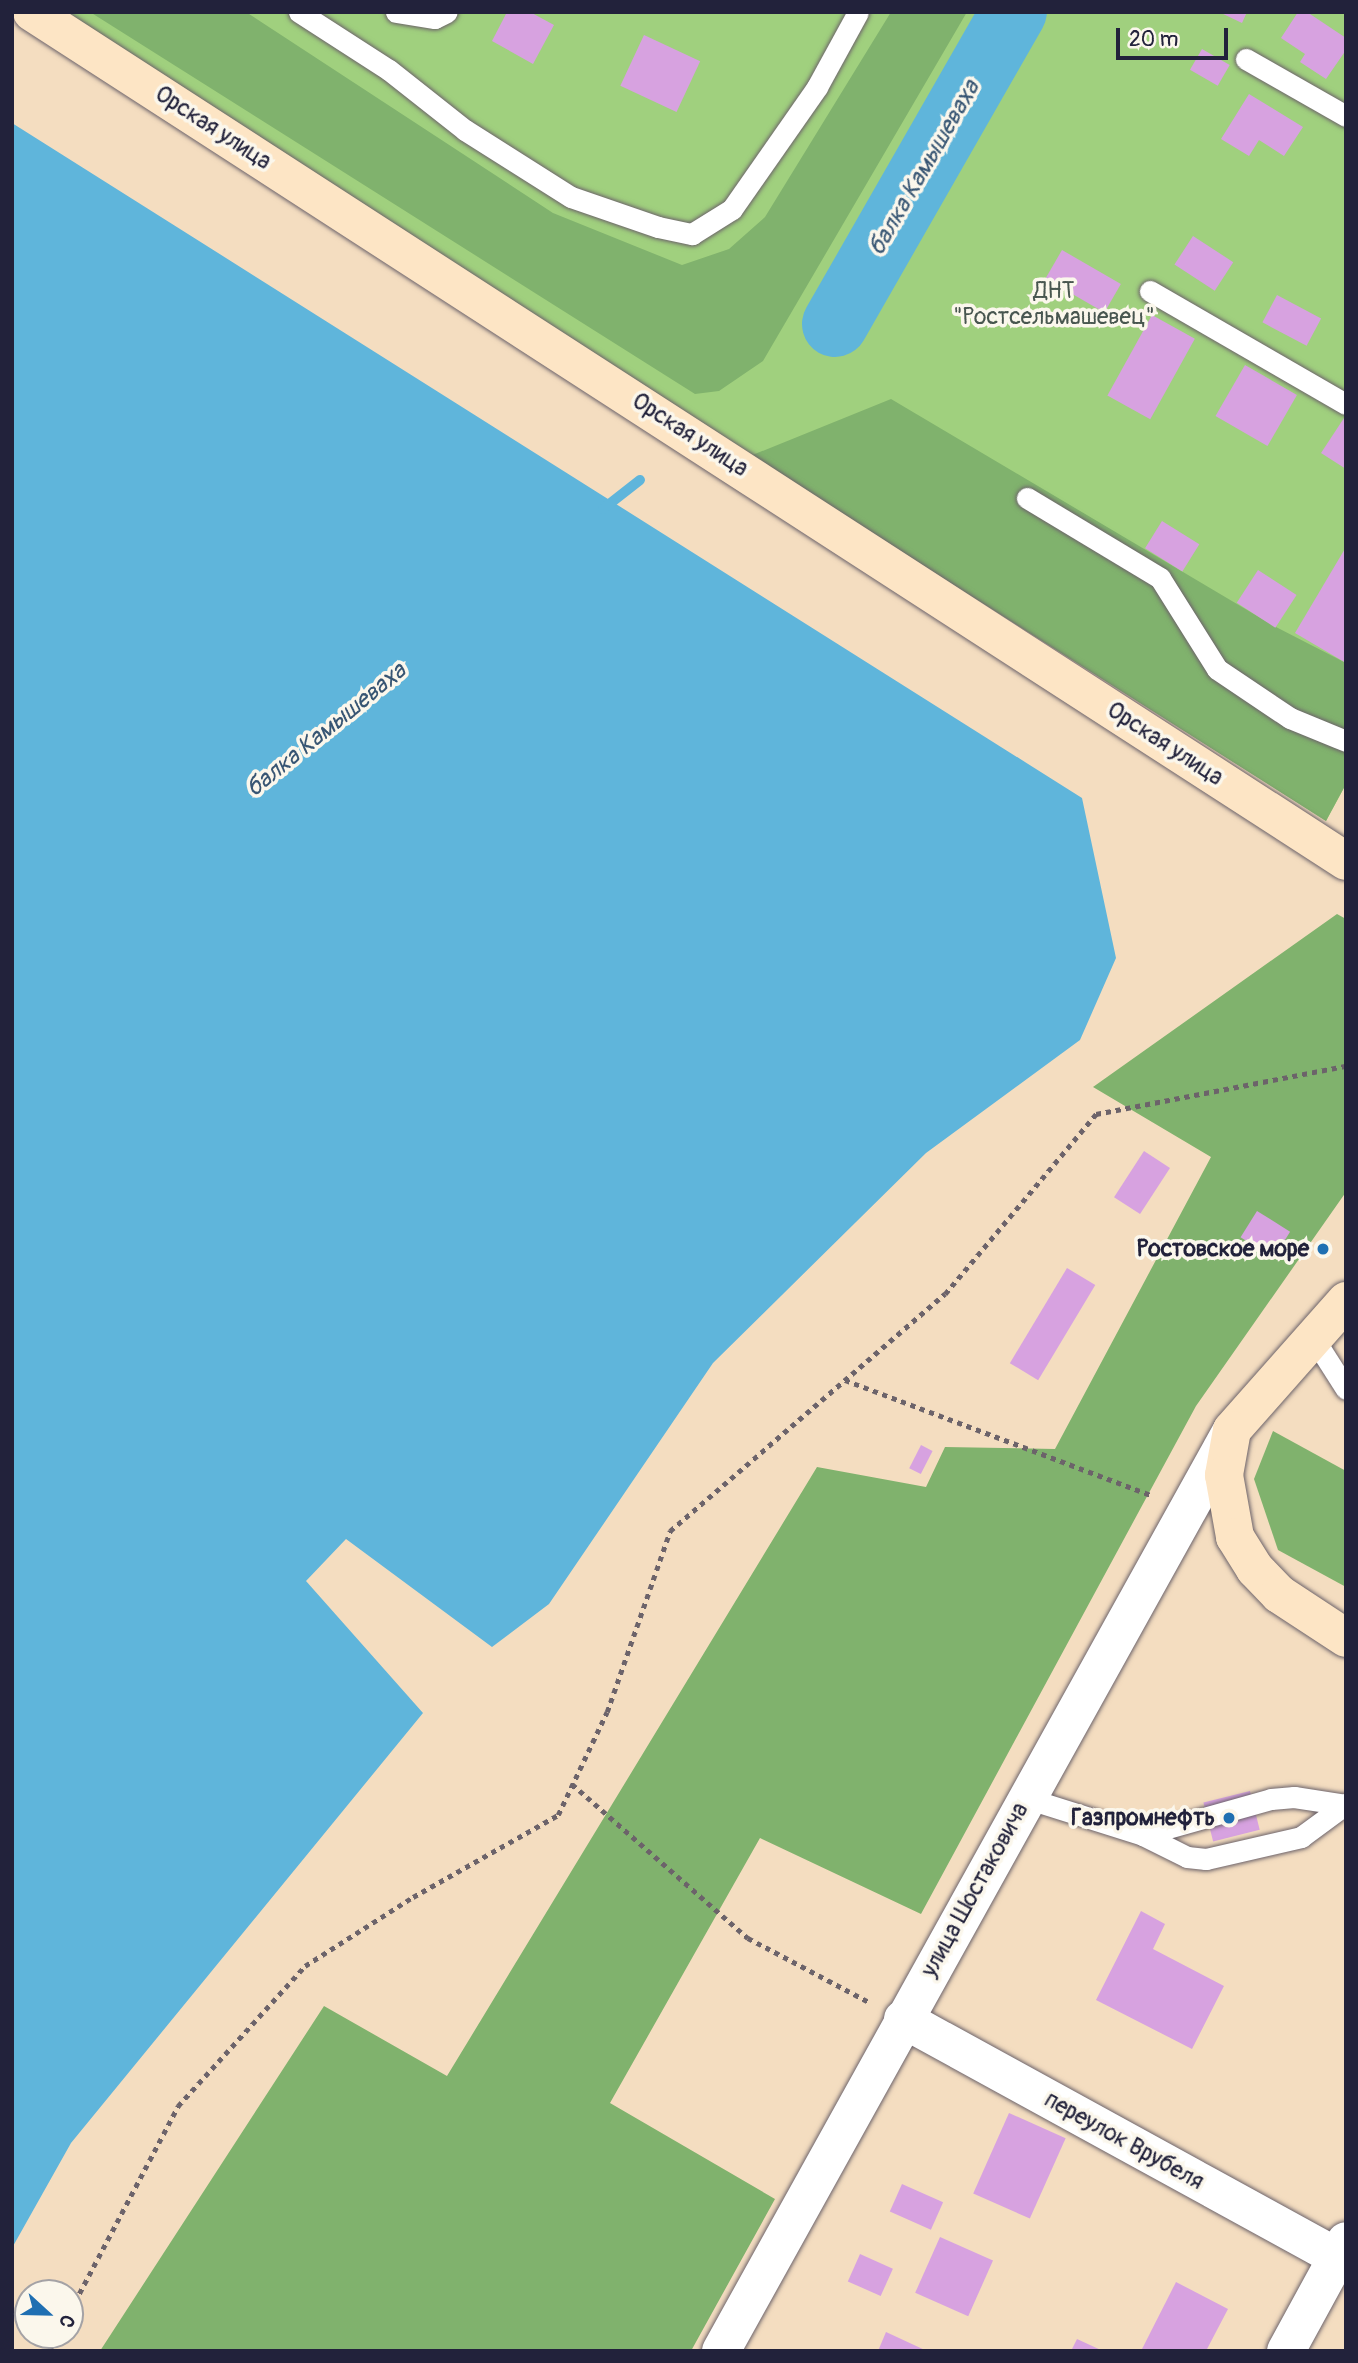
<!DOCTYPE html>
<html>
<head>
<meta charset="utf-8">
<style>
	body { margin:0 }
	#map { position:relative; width:1358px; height:2363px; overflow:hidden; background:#f4ddc0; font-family:Pangolin,sans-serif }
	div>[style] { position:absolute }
	.green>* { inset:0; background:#a0d07e }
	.forest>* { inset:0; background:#80b26d }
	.water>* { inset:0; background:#5fb5db }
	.stream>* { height:10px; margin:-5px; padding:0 5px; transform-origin:5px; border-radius:5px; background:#5fb5db }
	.river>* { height:66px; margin:-33px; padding:0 33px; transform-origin:33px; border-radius:33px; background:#5fb5db }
	.building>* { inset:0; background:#d7a2e0; transform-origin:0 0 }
	.path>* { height:4.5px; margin-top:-2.25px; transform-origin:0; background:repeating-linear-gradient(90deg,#6c636a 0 5px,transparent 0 10px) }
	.roads { filter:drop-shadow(0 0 2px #6c636a) drop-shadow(0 0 2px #6c636a) }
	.lane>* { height:21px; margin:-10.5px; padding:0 10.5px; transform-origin:10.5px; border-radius:10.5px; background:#fff }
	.street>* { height:38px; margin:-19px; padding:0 19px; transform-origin:19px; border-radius:19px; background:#fff }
	.secondary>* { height:38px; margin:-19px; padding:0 19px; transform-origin:19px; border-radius:19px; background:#fde5c5 }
	.dots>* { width:19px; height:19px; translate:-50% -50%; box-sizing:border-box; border:4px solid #fbf7ec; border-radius:50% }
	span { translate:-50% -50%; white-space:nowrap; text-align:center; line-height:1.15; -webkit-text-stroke:7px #fbf7ec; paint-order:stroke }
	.street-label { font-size:23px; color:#22223b }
	.park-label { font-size:23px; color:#48564f }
	.poi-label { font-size:23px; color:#22223b; font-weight:700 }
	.right { translate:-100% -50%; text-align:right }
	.water-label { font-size:24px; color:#375573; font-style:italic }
	.frame { position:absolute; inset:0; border:14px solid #22223b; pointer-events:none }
	.north { position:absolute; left:14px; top:2279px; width:70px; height:70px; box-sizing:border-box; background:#fbf7ec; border:2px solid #a4a2a5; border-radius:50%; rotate:112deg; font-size:19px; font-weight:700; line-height:28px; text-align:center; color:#22223b }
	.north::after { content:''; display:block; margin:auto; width:24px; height:32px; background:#1f6fb2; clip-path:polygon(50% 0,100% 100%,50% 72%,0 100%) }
	.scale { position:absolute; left:1116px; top:28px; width:112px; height:32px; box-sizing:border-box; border:4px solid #22223b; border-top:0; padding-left:9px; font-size:21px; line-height:24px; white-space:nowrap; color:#22223b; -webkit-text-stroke:5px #fbf7ec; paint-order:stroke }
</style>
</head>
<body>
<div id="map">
	<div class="green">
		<i style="clip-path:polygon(57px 12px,1346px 12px,1346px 784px,1326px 821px)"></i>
	</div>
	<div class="forest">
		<i style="clip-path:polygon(90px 12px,246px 12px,553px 213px,682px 265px,729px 249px,765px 217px,891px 12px,967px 12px,763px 361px,719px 391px,695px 394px)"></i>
		<i style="clip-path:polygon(891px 399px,1276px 627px,1346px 663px,1346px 784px,1326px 821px,750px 456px)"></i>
		<i style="clip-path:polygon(1337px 914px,1346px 919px,1346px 1192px,1196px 1406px,921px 1914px,760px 1838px,610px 2103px,775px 2199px,691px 2351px,100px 2351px,324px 2006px,447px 2076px,817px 1467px,926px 1487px,945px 1447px,1055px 1449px,1211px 1157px,1093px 1087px)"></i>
		<i style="clip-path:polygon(1273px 1431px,1346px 1471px,1346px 1587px,1278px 1550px,1254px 1479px)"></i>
	</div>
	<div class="water">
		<i style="clip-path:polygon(12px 123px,1082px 798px,1116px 958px,1080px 1040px,926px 1153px,713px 1363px,549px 1604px,492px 1647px,346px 1539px,306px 1581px,423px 1713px,71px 2143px,12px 2248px)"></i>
	</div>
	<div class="stream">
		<i style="left:603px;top:509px;width:47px;rotate:-38.1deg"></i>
	</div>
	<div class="river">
		<i style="left:835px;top:324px;width:360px;rotate:-60.2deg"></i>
	</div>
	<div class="building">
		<i style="clip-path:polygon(507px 12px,530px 12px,554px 25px,533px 64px,492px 41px)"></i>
		<i style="clip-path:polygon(1219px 12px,1247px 12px,1242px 23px)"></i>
		<i style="clip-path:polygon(1298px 12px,1307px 12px,1346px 38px,1346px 50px,1326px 79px,1300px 62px,1305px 54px,1281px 38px)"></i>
		<i style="left:644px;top:35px;width:62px;height:56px;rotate:25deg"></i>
		<i style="left:1202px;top:49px;width:32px;height:24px;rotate:30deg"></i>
		<i style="clip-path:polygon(1249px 94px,1303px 127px,1284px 156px,1259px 140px,1249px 156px,1221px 139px)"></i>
		<i style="left:1193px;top:236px;width:48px;height:34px;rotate:33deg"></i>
		<i style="left:1062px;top:250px;width:68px;height:33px;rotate:30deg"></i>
		<i style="left:1277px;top:295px;width:50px;height:31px;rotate:28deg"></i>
		<i style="left:1152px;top:315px;width:49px;height:92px;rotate:29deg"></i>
		<i style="left:1245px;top:365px;width:60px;height:59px;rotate:30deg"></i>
		<i style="clip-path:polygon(1346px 415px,1346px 469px,1321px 453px)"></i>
		<i style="left:1162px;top:521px;width:44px;height:32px;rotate:32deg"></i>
		<i style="clip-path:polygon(1346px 547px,1346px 663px,1295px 633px)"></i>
		<i style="left:1258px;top:570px;width:46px;height:39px;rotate:33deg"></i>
		<i style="left:1144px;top:1151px;width:31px;height:55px;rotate:33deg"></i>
		<i style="left:1257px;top:1211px;width:39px;height:31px;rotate:32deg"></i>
		<i style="left:1067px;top:1268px;width:33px;height:111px;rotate:31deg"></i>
		<i style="left:921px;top:1445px;width:13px;height:26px;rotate:27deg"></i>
		<i style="left:1250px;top:1791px;width:40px;height:48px;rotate:76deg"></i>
		<i style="clip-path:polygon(1141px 1911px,1165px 1924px,1153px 1949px,1224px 1986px,1192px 2049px,1096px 2000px)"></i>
		<i style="left:1009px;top:2113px;width:62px;height:88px;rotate:24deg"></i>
		<i style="left:902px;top:2184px;width:45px;height:30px;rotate:24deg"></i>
		<i style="left:940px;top:2237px;width:58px;height:61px;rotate:24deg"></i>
		<i style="left:860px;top:2254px;width:36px;height:30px;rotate:24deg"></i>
		<i style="clip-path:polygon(1176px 2282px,1228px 2309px,1206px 2351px,1141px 2351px)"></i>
		<i style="clip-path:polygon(886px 2332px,927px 2351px,878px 2351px)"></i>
		<i style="clip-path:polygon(1077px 2339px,1103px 2351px,1071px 2351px)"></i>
	</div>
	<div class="path">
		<i style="left:845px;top:1380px;width:327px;rotate:20.6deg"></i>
		<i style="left:572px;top:1784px;width:234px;rotate:41.2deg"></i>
		<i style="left:748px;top:1938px;width:139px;rotate:27.9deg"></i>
		<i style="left:70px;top:2311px;width:232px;rotate:-62.2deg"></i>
		<i style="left:178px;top:2106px;width:189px;rotate:-47.8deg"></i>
		<i style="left:305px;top:1966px;width:128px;rotate:-32.6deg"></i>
		<i style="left:413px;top:1897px;width:167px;rotate:-29.5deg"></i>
		<i style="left:558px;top:1815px;width:114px;rotate:-64.6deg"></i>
		<i style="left:607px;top:1712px;width:192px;rotate:-70.8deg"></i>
		<i style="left:670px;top:1531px;width:363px;rotate:-40.8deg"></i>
		<i style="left:945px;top:1294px;width:235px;rotate:-50deg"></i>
		<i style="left:1096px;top:1114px;width:255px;rotate:-10.9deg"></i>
		<i style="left:49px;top:2351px;width:18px;rotate:-63deg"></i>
	</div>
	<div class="roads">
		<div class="lane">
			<i style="left:299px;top:12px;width:107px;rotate:32.8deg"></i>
			<i style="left:389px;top:70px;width:97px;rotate:38.3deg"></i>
			<i style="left:465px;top:130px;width:125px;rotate:32.3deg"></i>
			<i style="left:571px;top:197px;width:92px;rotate:19deg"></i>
			<i style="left:658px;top:227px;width:35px;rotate:12deg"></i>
			<i style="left:692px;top:234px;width:47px;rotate:-32deg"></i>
			<i style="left:732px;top:209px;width:149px;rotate:-55.1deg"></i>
			<i style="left:817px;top:87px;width:85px;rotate:-61.3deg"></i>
			<i style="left:396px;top:12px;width:39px;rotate:9deg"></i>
			<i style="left:435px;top:18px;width:13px;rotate:-27deg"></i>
			<i style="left:1246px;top:59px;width:115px;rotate:29.7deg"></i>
			<i style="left:1150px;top:291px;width:226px;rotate:30deg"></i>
			<i style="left:1027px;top:498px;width:155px;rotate:31deg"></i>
			<i style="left:1160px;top:578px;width:107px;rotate:57.9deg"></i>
			<i style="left:1217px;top:669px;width:88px;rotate:33.9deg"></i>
			<i style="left:1290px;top:718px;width:61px;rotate:22.3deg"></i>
			<i style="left:1314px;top:1339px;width:59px;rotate:57.4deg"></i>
			<i style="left:1026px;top:1798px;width:123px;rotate:17.5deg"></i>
			<i style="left:1143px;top:1835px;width:49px;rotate:26.6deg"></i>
			<i style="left:1187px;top:1857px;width:19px;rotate:6deg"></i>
			<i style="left:1206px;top:1859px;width:98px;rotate:-13deg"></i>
			<i style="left:1301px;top:1837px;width:56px;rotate:-36.3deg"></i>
			<i style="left:1143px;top:1835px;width:133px;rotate:-15.7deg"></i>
			<i style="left:1271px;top:1799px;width:23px;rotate:-5deg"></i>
			<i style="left:1294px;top:1797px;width:47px;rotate:8.7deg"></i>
		</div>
		<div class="street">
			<i style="left:903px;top:2019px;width:505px;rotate:28.75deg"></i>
			<i style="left:721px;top:2351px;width:1051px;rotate:-60.97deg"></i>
			<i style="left:1286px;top:2351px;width:125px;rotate:-61.4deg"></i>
		</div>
		<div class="secondary">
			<i style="left:32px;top:12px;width:1564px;rotate:32.87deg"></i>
			<i style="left:1346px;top:1301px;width:172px;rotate:131.5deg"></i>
			<i style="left:1232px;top:1430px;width:46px;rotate:100.1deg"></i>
			<i style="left:1224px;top:1475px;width:63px;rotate:79.9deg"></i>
			<i style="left:1235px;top:1537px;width:38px;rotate:58deg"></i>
			<i style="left:1255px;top:1569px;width:35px;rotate:46deg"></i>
			<i style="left:1279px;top:1594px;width:80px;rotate:33.3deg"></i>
		</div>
	</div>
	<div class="dots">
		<i style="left:1323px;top:1249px;background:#1f6fb2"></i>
		<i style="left:1229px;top:1818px;background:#1f6fb2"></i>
	</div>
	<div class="street-label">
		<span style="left:213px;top:128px;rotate:33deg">Орская улица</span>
		<span style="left:690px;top:435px;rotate:33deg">Орская улица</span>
		<span style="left:1165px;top:744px;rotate:33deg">Орская улица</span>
		<span style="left:975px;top:1890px;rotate:-61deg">улица Шостаковича</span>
		<span style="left:1124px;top:2141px;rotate:29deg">переулок Врубеля</span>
	</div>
	<div class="park-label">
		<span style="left:1054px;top:304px">ДНТ<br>"Ростсельмашевец"</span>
	</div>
	<div class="poi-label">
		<span class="right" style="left:1309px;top:1249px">Ростовское море</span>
		<span class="right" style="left:1215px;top:1818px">Газпромнефть</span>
	</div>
	<div class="water-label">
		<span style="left:924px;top:168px;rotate:-60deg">балка Камышеваха</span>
		<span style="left:326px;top:730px;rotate:-39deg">балка Камышеваха</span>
	</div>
	<div class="frame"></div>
	<div class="north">С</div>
	<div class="scale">20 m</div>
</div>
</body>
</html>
